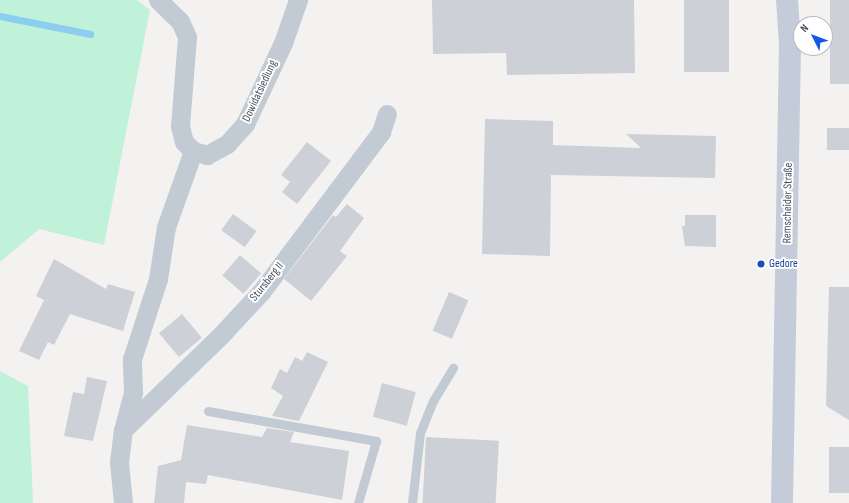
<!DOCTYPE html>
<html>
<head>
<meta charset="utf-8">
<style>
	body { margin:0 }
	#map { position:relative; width:849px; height:503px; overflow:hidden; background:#f4f2f1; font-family:"Sofia Sans Condensed",sans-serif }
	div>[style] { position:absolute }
	.green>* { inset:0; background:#c0f1d9 }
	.stream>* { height:7px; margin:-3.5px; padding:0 3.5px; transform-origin:3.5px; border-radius:3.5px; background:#8cceef }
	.building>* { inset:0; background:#cdd0d7; transform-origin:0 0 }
	.service>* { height:9px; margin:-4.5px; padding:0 4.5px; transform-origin:4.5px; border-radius:4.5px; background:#c2cad3 }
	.minor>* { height:19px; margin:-9.5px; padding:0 9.5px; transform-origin:9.5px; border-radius:9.5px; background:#c2cad3 }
	.secondary>* { height:22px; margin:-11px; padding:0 11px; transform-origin:11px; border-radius:11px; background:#c4ccda }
	.dots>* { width:11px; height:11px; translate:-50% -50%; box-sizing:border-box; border:2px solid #fff; border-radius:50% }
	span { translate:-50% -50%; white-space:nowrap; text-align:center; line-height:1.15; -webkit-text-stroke:4px #fff; paint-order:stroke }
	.street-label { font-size:12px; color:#485260 }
	.transit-label { font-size:12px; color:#164399 }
	.left { translate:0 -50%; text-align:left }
	.north { position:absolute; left:793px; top:16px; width:40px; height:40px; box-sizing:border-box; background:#fff; border:1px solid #b6babf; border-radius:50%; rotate:312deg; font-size:11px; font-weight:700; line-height:16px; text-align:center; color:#485260 }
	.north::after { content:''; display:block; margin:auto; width:14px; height:18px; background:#1457eb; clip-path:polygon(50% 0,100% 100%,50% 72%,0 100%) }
</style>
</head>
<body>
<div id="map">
	<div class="green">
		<i style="clip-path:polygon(0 0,137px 0,150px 10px,104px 245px,39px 229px,0 262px)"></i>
		<i style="clip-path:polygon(0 371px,28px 386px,33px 503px,0 503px)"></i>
	</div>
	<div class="stream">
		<i style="left:0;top:16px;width:92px;rotate:11.3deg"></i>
	</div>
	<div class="building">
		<i style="clip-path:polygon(432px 0,634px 0,635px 73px,507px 75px,506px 53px,433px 54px)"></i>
		<i style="left:684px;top:0;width:45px;height:72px"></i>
		<i style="left:830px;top:0;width:19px;height:84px"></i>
		<i style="clip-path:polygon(485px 119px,553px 121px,553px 145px,641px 148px,626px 134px,716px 136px,715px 178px,551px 175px,550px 256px,482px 254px)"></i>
		<i style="left:849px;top:128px;width:22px;height:22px;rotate:90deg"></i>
		<i style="clip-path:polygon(307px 142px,331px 161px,297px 204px,282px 192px,290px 182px,281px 175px)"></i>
		<i style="clip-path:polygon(347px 204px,364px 218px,340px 251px,347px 256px,311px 301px,284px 279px,333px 215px,336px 217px)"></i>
		<i style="left:233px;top:214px;width:29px;height:20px;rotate:36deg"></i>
		<i style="clip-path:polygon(685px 215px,716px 215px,716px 247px,685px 246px,682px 226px,685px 226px)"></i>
		<i style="left:240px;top:255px;width:28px;height:27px;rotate:41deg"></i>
		<i style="clip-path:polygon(54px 259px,106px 289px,108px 284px,135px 292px,123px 331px,70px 314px,54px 345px,48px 342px,39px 360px,19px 351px,44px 300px,36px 296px)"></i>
		<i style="clip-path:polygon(829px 287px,849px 287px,849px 420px,826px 406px)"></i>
		<i style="left:449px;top:292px;width:21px;height:42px;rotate:23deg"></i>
		<i style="left:182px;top:314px;width:31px;height:30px;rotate:50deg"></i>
		<i style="clip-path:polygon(307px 352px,328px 362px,299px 421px,272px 416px,283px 396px,271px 388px,280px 369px,287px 373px,295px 357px,302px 361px)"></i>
		<i style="clip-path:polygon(87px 377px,107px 381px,93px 441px,64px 436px,73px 392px,84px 394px)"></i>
		<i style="left:382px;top:383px;width:35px;height:35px;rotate:15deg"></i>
		<i style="clip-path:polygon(187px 425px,262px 437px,267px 428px,294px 432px,290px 442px,349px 451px,342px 500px,208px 475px,206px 484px,186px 482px,184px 503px,154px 503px,158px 466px,181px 460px)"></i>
		<i style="left:426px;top:437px;width:73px;height:66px;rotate:3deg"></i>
		<i style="left:829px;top:447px;width:20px;height:46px"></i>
	</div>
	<div class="service">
		<i style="left:208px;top:411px;width:171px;rotate:10.1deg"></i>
		<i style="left:376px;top:441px;width:65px;rotate:106.2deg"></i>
		<i style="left:412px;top:503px;width:70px;rotate:-83.5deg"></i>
		<i style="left:420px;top:433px;width:35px;rotate:-68deg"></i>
		<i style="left:433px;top:401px;width:39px;rotate:-59deg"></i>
	</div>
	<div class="minor">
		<i style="left:158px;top:0;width:30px;rotate:44deg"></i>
		<i style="left:180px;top:21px;width:17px;rotate:66deg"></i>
		<i style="left:187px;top:37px;width:89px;rotate:94.5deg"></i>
		<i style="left:180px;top:126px;width:16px;rotate:76deg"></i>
		<i style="left:184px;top:142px;width:13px;rotate:45deg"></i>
		<i style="left:193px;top:151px;width:15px;rotate:16deg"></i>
		<i style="left:207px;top:155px;width:23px;rotate:-29deg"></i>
		<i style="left:227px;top:144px;width:27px;rotate:-48deg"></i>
		<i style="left:245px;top:124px;width:89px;rotate:-64.9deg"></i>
		<i style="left:283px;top:43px;width:46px;rotate:-70.8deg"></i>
		<i style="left:123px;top:430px;width:136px;rotate:-44.1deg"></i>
		<i style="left:221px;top:335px;width:59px;rotate:-47.1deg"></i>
		<i style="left:261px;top:292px;width:200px;rotate:-53.1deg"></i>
		<i style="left:381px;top:132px;width:19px;rotate:-72deg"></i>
		<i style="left:123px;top:503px;width:41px;rotate:-95.6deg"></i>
		<i style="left:119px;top:462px;width:32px;rotate:-83deg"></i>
		<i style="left:123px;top:430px;width:39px;rotate:-75deg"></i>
		<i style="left:133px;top:392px;width:33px;rotate:-92deg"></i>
		<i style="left:132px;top:359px;width:84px;rotate:-72deg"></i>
		<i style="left:158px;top:279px;width:53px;rotate:-81.3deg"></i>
		<i style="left:166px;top:227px;width:81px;rotate:-70.4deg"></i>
	</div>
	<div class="secondary">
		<i style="left:782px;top:503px;width:459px;rotate:-89deg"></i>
		<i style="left:790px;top:44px;width:44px;rotate:-93.9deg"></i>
	</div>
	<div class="dots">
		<i style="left:761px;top:264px;background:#1a4fb4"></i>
	</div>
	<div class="street-label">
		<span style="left:260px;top:91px;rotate:-65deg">Dowidatsiedlung</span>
		<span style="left:788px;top:203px;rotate:-89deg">Remscheider Straße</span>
		<span style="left:267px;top:282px;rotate:-51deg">Stursberg II</span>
	</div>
	<div class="transit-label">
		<span class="left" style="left:769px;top:264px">Gedore</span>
	</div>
	<div class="north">N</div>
</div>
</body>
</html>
